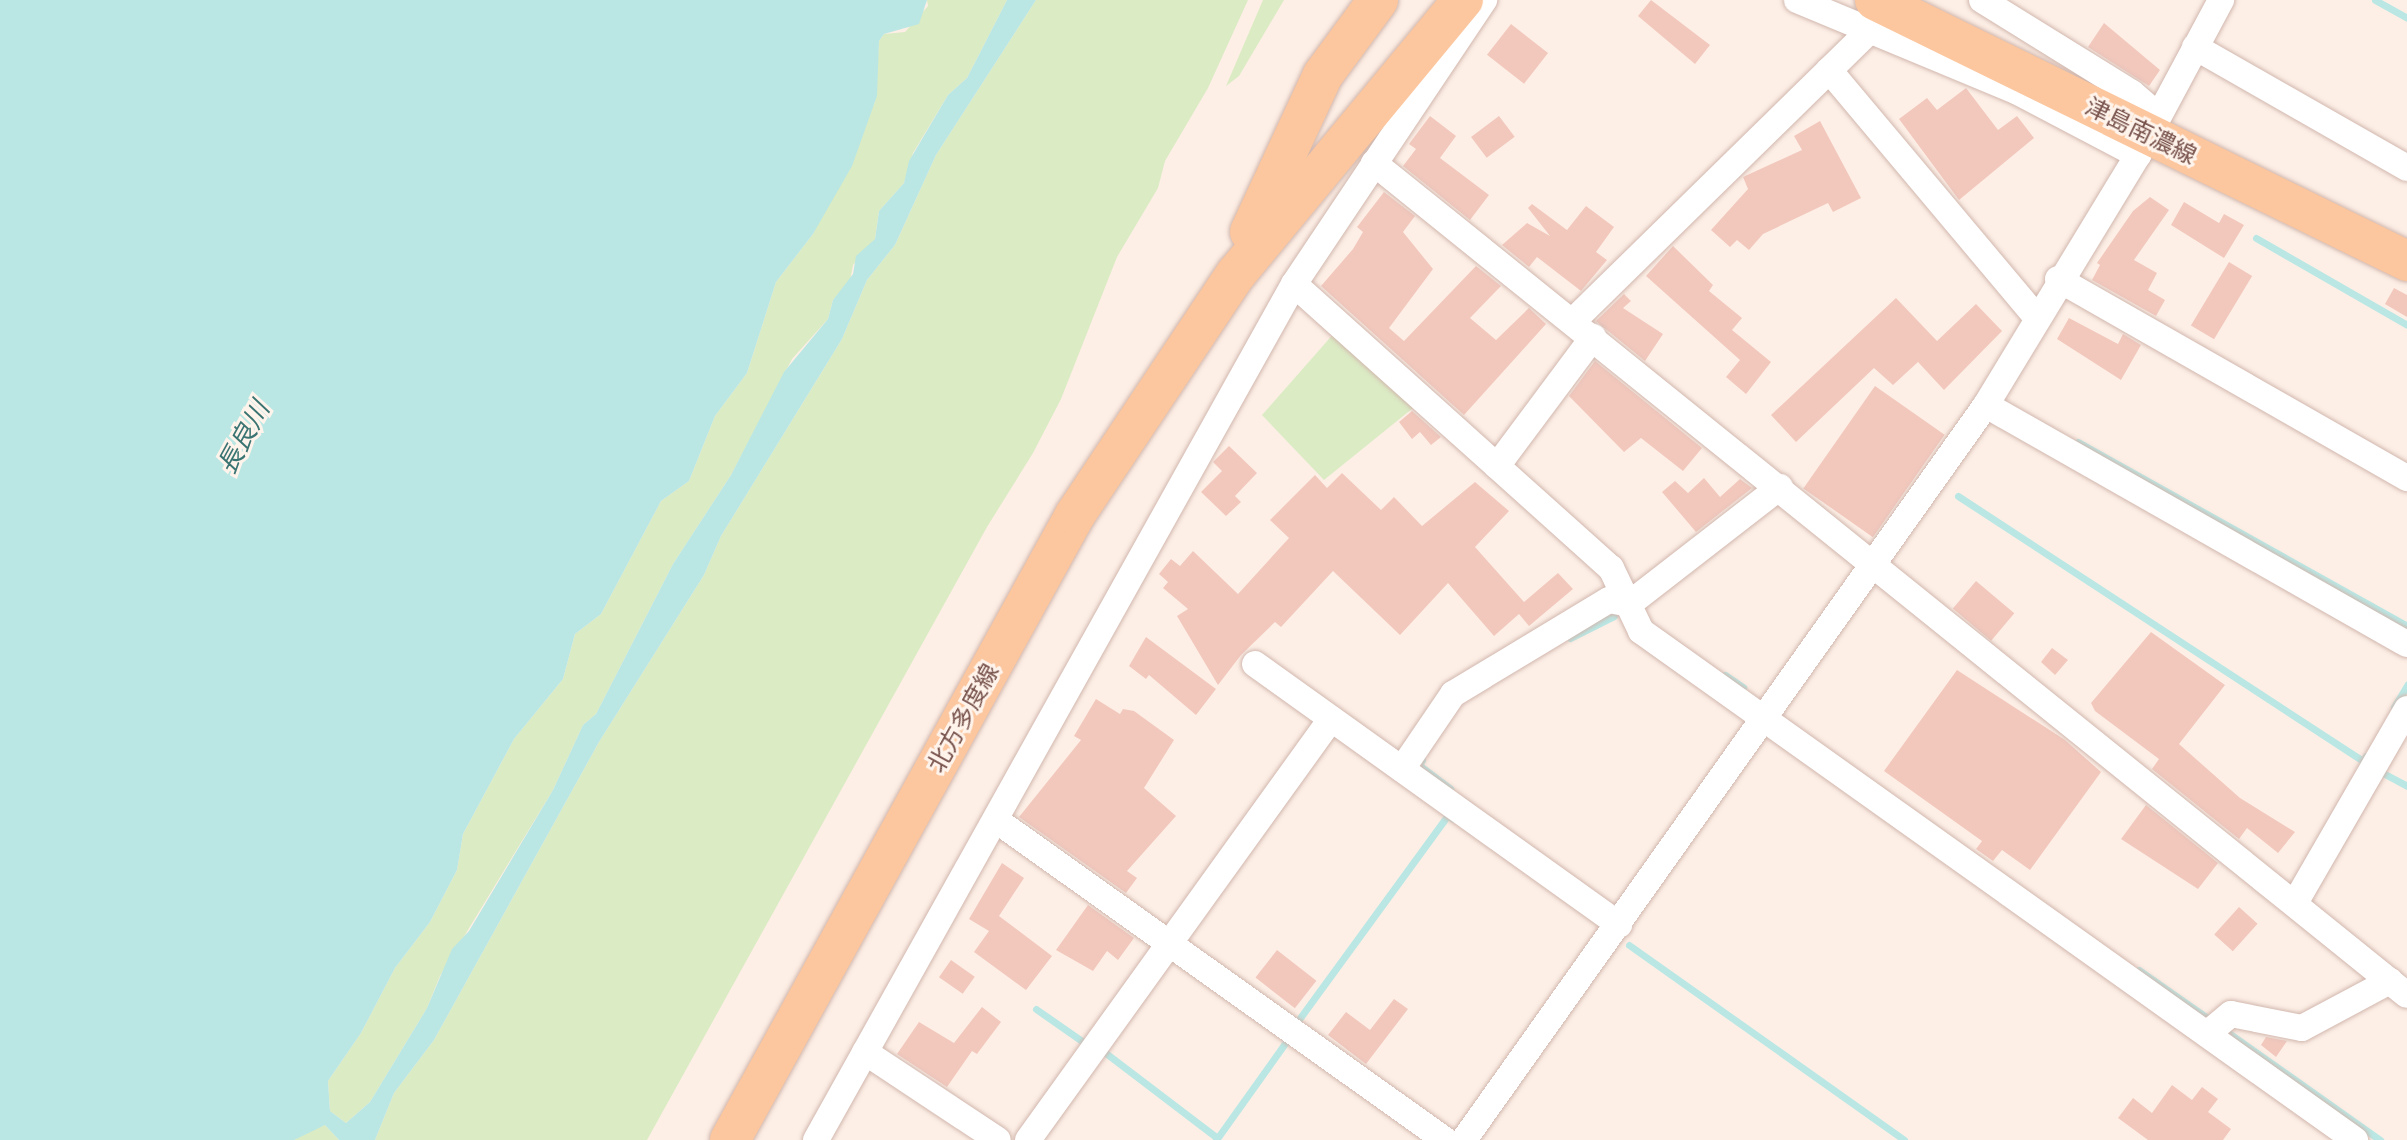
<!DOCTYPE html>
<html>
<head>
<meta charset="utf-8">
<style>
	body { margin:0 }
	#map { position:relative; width:2407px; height:1140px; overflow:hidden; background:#fdefe6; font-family:Arial,"Noto Sans JP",sans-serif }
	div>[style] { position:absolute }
	.green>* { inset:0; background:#dbebc4 }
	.water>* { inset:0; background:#bae7e4 }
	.stream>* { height:7px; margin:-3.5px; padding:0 3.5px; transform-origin:3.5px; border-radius:3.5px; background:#bae7e4 }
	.building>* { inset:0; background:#f2c8bd; transform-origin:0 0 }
	.roads { filter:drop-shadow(0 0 2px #d1b7ae) drop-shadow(0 0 2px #d1b7ae) }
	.minor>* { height:26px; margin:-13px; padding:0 13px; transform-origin:13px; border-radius:13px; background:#fff }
	.primary>* { height:40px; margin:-20px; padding:0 20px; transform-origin:20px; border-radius:20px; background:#fcc69e }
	span { translate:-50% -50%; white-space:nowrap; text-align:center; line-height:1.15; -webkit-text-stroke:6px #fff4ec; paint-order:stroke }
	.street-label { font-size:24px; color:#76514a }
	.water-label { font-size:26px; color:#3a7472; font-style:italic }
</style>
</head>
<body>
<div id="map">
	<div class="green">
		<i style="clip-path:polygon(927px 0,1007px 0,967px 78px,948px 95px,913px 153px,904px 183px,879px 211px,875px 239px,853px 265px,850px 281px,833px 300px,828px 319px,792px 359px,731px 475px,673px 564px,596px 714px,583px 725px,553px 790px,440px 976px,427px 1008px,370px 1102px,346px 1123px,330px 1111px,328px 1081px,361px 1033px,395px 968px,430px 922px,457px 870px,463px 834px,514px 739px,563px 679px,575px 634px,601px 614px,661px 501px,689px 481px,715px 416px,747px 373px,776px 282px,813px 234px,875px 102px,879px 41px,884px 34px,905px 32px,928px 6px)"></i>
		<i style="clip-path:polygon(1036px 0,1248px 0,1208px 88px,1165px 161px,1158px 188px,1117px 257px,1061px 399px,1033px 453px,987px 527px,647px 1140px,375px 1140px,394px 1093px,434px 1040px,599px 742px,704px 575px,721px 536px,842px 339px,867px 280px,895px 245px,936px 155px)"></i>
		<i style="clip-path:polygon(1263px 0,1284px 0,1239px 76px,1226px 86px)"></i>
		<i style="clip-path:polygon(1336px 331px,1418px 404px,1324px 480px,1262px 415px)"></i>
		<i style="clip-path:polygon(325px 1125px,339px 1140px,294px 1140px,313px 1127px)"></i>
	</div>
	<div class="water">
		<i style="clip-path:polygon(0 0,927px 0,919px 24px,884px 34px,879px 41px,877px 96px,852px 166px,813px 234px,776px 282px,747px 373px,715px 416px,689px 481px,661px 501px,601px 614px,575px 634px,563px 679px,514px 739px,463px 834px,457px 870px,430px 922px,395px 968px,361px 1033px,328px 1081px,330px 1111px,346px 1123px,370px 1102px,427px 1008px,452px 949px,469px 931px,553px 790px,583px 725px,596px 714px,673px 564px,731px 475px,784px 372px,828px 319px,833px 300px,853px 274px,856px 256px,875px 239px,879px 211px,904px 183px,909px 161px,948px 95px,967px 78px,1007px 0,1036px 0,936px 155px,895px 245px,867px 280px,842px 339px,721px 536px,704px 575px,599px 742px,434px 1040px,394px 1093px,375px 1140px,339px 1140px,325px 1125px,294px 1140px,0 1140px)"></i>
	</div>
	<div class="stream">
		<i style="left:2375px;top:0;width:37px;rotate:29deg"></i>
		<i style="left:2256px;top:238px;width:174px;rotate:29.9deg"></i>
		<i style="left:2078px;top:442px;width:377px;rotate:29.2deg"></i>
		<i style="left:1958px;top:496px;width:484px;rotate:33.2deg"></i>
		<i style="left:2363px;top:761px;width:6px;rotate:-59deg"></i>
		<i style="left:1570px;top:638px;width:49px;rotate:-26.6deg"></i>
		<i style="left:1725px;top:675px;width:22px;rotate:34deg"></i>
		<i style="left:2394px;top:707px;width:26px;rotate:-59deg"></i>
		<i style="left:1422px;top:760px;width:6px;rotate:121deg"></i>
		<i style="left:1419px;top:765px;width:39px;rotate:37deg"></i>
		<i style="left:2381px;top:772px;width:30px;rotate:28deg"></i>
		<i style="left:1629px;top:945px;width:337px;rotate:35.3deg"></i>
		<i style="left:2139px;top:970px;width:82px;rotate:35deg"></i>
		<i style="left:1036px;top:1009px;width:61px;rotate:35deg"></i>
		<i style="left:1297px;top:1022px;width:256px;rotate:-53.9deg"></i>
		<i style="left:1448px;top:815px;width:6px;rotate:39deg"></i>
		<i style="left:2226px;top:1031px;width:189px;rotate:35.3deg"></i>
		<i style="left:1103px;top:1051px;width:143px;rotate:37.3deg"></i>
		<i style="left:1216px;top:1140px;width:124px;rotate:-54.5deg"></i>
	</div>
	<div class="building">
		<i style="clip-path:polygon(1651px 0,1710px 45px,1695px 64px,1638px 16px)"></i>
		<i style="clip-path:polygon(2104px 23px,2160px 70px,2149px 86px,2088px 47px)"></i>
		<i style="left:1511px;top:24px;width:47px;height:39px;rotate:38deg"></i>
		<i style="clip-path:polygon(1966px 88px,1998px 130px,2017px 116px,2034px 138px,1959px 200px,1899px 119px,1927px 98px,1937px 110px)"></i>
		<i style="clip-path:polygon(1430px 116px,1456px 136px,1440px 158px,1489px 195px,1470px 220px,1403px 166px,1416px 149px,1409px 144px)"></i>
		<i style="left:1499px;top:116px;width:26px;height:35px;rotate:53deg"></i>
		<i style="clip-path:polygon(1820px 121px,1861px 198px,1833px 212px,1828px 203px,1763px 234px,1749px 250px,1737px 240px,1730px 247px,1711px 230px,1748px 189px,1743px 177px,1802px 150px,1794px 136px)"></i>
		<i style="clip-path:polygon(1384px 192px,1415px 216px,1403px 232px,1433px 269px,1389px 328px,1404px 341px,1476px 266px,1501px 286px,1470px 318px,1496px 340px,1529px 308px,1546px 324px,1464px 415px,1321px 286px,1353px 249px,1363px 232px,1357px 227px)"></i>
		<i style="clip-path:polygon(2150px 197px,2169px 210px,2134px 260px,2157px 273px,2148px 290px,2165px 300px,2156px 316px,2092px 280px,2100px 265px,2097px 263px,2133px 211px)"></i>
		<i style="clip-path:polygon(2184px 202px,2219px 223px,2224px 214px,2244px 225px,2224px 258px,2171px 225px)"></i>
		<i style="clip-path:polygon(1532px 204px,1567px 230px,1586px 206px,1614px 227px,1596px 252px,1607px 260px,1581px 291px,1537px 257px,1529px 267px,1502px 245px,1527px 223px,1550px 236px,1528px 208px)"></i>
		<i style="clip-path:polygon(1673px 246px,1713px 285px,1709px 291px,1742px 318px,1732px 330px,1771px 362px,1746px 394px,1726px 377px,1740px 360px,1646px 276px)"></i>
		<i style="left:2229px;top:262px;width:27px;height:74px;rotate:31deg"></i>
		<i style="clip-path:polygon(2394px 288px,2407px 295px,2407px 317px,2385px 304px)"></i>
		<i style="clip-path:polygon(1624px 294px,1631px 301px,1623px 308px,1663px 334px,1645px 361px,1596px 321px)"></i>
		<i style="clip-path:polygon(1896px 298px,1937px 341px,1976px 304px,2002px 331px,1944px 390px,1918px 362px,1893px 385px,1874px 368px,1796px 442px,1771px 415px)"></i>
		<i style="clip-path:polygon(2069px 318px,2118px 344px,2123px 334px,2141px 345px,2121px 380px,2057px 339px)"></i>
		<i style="clip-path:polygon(1595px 361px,1702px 448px,1683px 471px,1641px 438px,1624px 452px,1569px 396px)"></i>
		<i style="left:1875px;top:386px;width:85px;height:125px;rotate:35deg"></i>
		<i style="clip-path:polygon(1412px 411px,1441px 437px,1431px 445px,1420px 432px,1412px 439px,1399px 422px)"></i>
		<i style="clip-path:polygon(1229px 446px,1257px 473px,1235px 496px,1241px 502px,1226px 516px,1201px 492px,1222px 471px,1213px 462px)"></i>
		<i style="clip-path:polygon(1342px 473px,1381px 510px,1394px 497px,1422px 526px,1475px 482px,1509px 511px,1475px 547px,1524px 602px,1558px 573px,1573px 589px,1529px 626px,1519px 614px,1494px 636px,1448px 583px,1400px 635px,1333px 571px,1281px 627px,1275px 622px,1241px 655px,1218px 685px,1177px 616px,1188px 609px,1163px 588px,1168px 582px,1159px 574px,1171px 559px,1180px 566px,1193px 551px,1238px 594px,1289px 538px,1270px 520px,1315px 475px,1327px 488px)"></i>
		<i style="clip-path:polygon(1704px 478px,1720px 497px,1740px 479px,1752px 488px,1696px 532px,1662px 492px,1675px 481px,1688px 493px)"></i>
		<i style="left:1976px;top:581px;width:50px;height:36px;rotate:40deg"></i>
		<i style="clip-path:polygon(2151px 632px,2225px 685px,2179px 744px,2240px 798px,2295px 832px,2278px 853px,2247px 828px,2239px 839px,2152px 769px,2159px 759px,2095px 711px,2091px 703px)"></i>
		<i style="clip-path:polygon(1146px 637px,1216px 689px,1196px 715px,1149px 675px,1146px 679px,1129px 666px)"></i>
		<i style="clip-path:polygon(2052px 648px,2068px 660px,2055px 675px,2041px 662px)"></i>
		<i style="clip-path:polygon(1957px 670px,2065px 740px,2101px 772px,2030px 870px,2002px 850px,1993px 861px,1976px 849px,1982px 841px,1884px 771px)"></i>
		<i style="clip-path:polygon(1096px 699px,1120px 714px,1123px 709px,1134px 711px,1174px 740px,1144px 788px,1176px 816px,1127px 871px,1137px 878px,1126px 893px,1019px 817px,1081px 740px,1074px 736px)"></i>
		<i style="clip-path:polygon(2146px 805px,2218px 863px,2198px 889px,2121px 839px)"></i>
		<i style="clip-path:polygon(1002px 863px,1024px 878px,999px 916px,1052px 956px,1026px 990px,974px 952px,989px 931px,969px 919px)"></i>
		<i style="clip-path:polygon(1088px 905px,1134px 938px,1118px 960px,1107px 951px,1093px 971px,1056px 950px)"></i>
		<i style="left:2239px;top:907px;width:25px;height:37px;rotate:42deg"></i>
		<i style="left:1277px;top:950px;width:50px;height:35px;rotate:38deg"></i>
		<i style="left:951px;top:960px;width:29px;height:21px;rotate:35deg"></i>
		<i style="clip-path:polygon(1394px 999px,1408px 1009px,1366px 1064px,1328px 1035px,1346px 1012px,1370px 1030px)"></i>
		<i style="clip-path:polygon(982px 1007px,1001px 1022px,977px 1054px,972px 1051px,947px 1087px,897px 1054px,919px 1022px,954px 1043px)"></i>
		<i style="clip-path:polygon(2266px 1037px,2287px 1041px,2276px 1057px,2261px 1045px)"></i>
		<i style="clip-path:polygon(2172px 1085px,2192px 1100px,2202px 1087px,2218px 1099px,2208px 1112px,2231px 1129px,2223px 1140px,2148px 1140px,2118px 1118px,2133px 1098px,2152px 1113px)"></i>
	</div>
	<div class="roads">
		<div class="minor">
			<i style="left:1797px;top:0;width:237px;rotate:22.6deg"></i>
			<i style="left:2016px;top:91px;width:138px;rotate:27.7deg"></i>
			<i style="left:1982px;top:0;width:176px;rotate:31.8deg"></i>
			<i style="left:2132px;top:93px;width:33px;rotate:41deg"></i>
			<i style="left:2195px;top:47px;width:244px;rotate:29.7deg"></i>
			<i style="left:1829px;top:70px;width:322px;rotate:50deg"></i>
			<i style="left:1374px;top:163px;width:1326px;rotate:38.85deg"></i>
			<i style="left:2058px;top:279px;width:402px;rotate:29.7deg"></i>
			<i style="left:1294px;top:284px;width:426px;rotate:41.9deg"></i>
			<i style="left:1611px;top:568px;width:70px;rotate:64.5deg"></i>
			<i style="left:1641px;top:631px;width:877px;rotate:35.48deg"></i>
			<i style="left:1573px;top:321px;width:416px;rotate:-44.4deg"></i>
			<i style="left:1986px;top:405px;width:484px;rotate:29.6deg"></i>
			<i style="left:1497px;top:466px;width:161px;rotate:-53.3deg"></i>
			<i style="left:1255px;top:664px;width:448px;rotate:35.6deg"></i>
			<i style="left:1402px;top:769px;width:91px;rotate:-55.8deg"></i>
			<i style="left:1453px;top:694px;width:182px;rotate:-31.1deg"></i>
			<i style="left:1609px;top:600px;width:20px;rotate:11deg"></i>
			<i style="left:1629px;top:604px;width:191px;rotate:-37.8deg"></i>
			<i style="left:996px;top:820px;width:551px;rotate:35.48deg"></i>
			<i style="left:2295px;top:903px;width:224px;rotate:-60deg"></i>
			<i style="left:2207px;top:1034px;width:31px;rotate:-40deg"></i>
			<i style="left:2231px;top:1014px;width:72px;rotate:11.2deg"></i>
			<i style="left:2302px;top:1028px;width:100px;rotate:-28.1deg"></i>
			<i style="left:865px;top:1052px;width:159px;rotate:33.5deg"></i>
			<i style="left:816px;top:1140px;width:980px;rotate:-60.82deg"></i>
			<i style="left:1294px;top:284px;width:342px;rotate:-56.2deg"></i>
			<i style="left:1028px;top:1140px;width:519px;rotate:-54.26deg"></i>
			<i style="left:1464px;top:1140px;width:902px;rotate:-54.62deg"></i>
			<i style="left:1986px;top:405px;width:293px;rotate:-58.7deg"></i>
			<i style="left:2138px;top:155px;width:176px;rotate:-61.8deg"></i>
		</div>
		<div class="primary">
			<i style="left:1875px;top:0;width:593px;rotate:26.13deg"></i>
			<i style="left:1250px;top:232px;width:173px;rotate:-65.1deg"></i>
			<i style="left:1323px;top:75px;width:93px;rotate:-53.7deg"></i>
			<i style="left:730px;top:1140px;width:714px;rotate:-61.1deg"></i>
			<i style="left:1075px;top:515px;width:290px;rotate:-56.3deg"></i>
			<i style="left:1236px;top:274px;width:356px;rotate:-50.4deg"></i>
		</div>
	</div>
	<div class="street-label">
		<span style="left:2141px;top:131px;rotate:26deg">津島南濃線</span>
		<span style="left:963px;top:718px;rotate:-61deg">北方多度線</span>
	</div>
	<div class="water-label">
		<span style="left:244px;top:438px;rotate:-61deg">長良川</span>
	</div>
</div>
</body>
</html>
